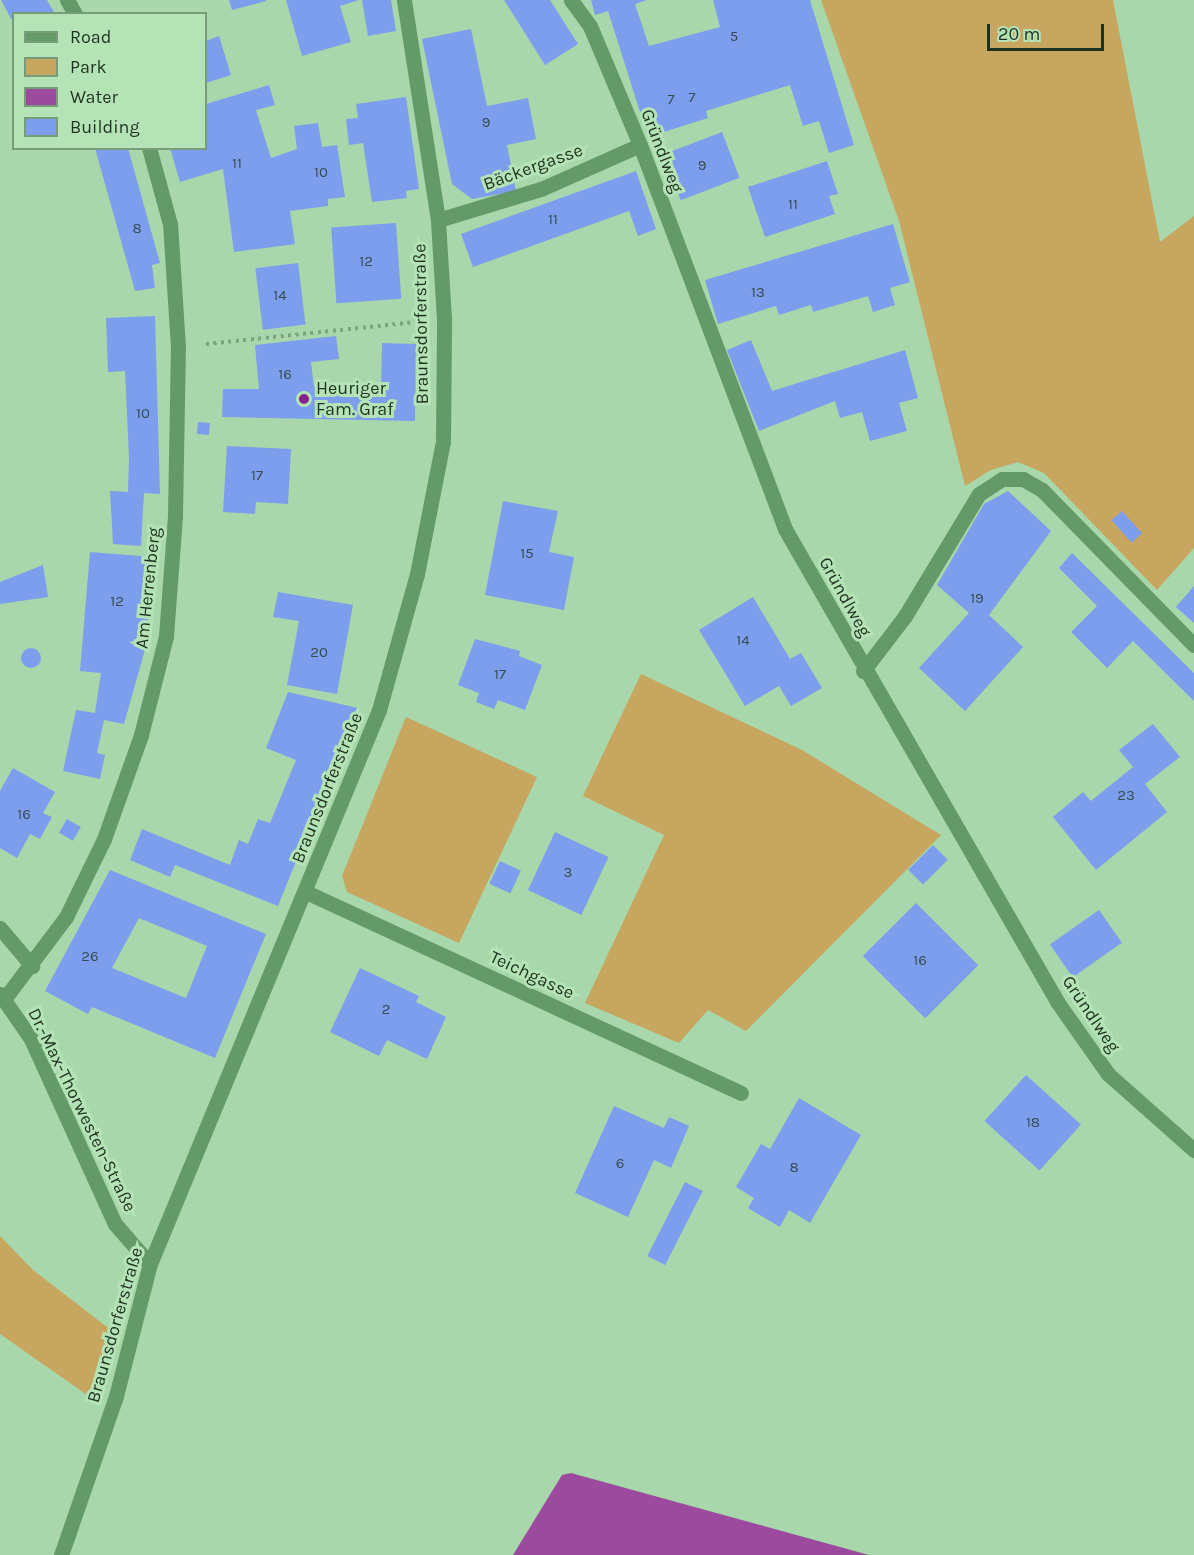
<!DOCTYPE html>
<html>
<head>
<meta charset="utf-8">
<style>
	body { margin:0 }
	#map { position:relative; width:1194px; height:1555px; overflow:hidden; background:#a7d7aa; font-family:Karla,sans-serif }
	div>[style] { position:absolute }
	.green>* { inset:0; background:#c7a75f }
	.water>* { inset:0; background:#9b4a9e }
	.building>* { inset:0; background:#7d9eed; transform-origin:0 0 }
	.round { border-radius:50% }
	.path>* { height:4px; margin-top:-2px; transform-origin:0; background:repeating-linear-gradient(90deg,#7da47f 0 3px,transparent 0 7.5px) }
	.minor>* { height:15px; margin:-7.5px; padding:0 7.5px; transform-origin:7.5px; border-radius:7.5px; background:#639a67 }
	.dots>* { width:16px; height:16px; translate:-50% -50%; box-sizing:border-box; border:3px solid #b4e4b6; border-radius:50% }
	span { translate:-50% -50%; white-space:nowrap; text-align:center; line-height:1.15; -webkit-text-stroke:6px #b4e4b6; paint-order:stroke }
	.number-label { font-size:15px; color:#364c53 }
	.number-label span { -webkit-text-stroke-width:0 }
	.street-label { font-size:18px; color:#1f3120 }
	.poi-label { font-size:18px; color:#1f3120 }
	.left { translate:0 -50%; text-align:left }
	.legend { position:absolute; left:12px; top:12px; width:195px; height:138px; box-sizing:border-box; background:#b4e4b6; border:2px solid #789c7a; margin:0; padding:8px 10px; list-style:none; font-size:18px; color:#1f3120 }
	.legend li { display:flex; align-items:center; gap:12px; height:30px }
	.legend b { width:30px; border:2px solid #789c7a }
	.scale { position:absolute; left:987px; top:24px; width:117px; height:27px; box-sizing:border-box; border:3px solid #1f3120; border-top:0; padding-left:8px; font-size:18px; line-height:21px; white-space:nowrap; color:#1f3120; -webkit-text-stroke:4px #b4e4b6; paint-order:stroke }
</style>
</head>
<body>
<div id="map">
	<div class="green">
		<i style="clip-path:polygon(821px 0,1113px 0,1160px 242px,1194px 216px,1194px 548px,1157px 590px,1044px 473px,1018px 462px,991px 470px,965px 486px,899px 221px)"></i>
		<i style="clip-path:polygon(641px 674px,802px 750px,941px 835px,746px 1031px,708px 1010px,679px 1043px,585px 1003px,664px 835px,583px 796px)"></i>
		<i style="clip-path:polygon(406px 717px,537px 777px,459px 943px,347px 892px,342px 876px)"></i>
		<i style="clip-path:polygon(0 1236px,33px 1270px,120px 1337px,100px 1404px,0 1334px)"></i>
	</div>
	<div class="water">
		<i style="clip-path:polygon(571px 1473px,869px 1555px,513px 1555px,562px 1475px)"></i>
	</div>
	<div class="building">
		<i style="clip-path:polygon(1px 0,47px 0,55px 14px,14px 14px,14px 24px)"></i>
		<i style="clip-path:polygon(229px 0,266px 0,266px 1px,232px 10px)"></i>
		<i style="clip-path:polygon(286px 0,359px 0,340px 6px,351px 42px,302px 56px)"></i>
		<i style="clip-path:polygon(362px 0,391px 0,396px 31px,368px 36px)"></i>
		<i style="clip-path:polygon(504px 0,550px 0,578px 44px,545px 65px)"></i>
		<i style="clip-path:polygon(591px 0,647px 0,635px 4px,649px 46px,720px 27px,713px 0,810px 0,854px 145px,829px 153px,819px 121px,803px 126px,790px 85px,706px 111px,708px 118px,648px 137px,608px 11px,595px 15px)"></i>
		<i style="clip-path:polygon(471px 29px,487px 106px,528px 98px,536px 139px,507px 145px,516px 191px,472px 199px,452px 184px,422px 39px)"></i>
		<i style="clip-path:polygon(219px 36px,231px 75px,206px 83px,206px 41px)"></i>
		<i style="clip-path:polygon(269px 85px,275px 105px,256px 110px,271px 158px,297px 149px,294px 126px,318px 123px,322px 147px,337px 145px,345px 197px,328px 199px,328px 206px,290px 211px,295px 244px,234px 252px,223px 169px,180px 182px,170px 148px,206px 148px,206px 104px)"></i>
		<i style="clip-path:polygon(406px 97px,419px 189px,406px 191px,407px 198px,372px 202px,363px 143px,349px 145px,346px 119px,358px 118px,356px 104px)"></i>
		<i style="left:722px;top:132px;width:49px;height:63px;rotate:69deg"></i>
		<i style="clip-path:polygon(95px 148px,128px 148px,160px 263px,152px 265px,155px 288px,135px 291px)"></i>
		<i style="clip-path:polygon(827px 161px,838px 194px,829px 196px,835px 214px,765px 237px,748px 187px)"></i>
		<i style="clip-path:polygon(636px 171px,656px 229px,638px 236px,629px 211px,473px 267px,461px 234px)"></i>
		<i style="left:396px;top:223px;width:76px;height:65px;rotate:86deg"></i>
		<i style="clip-path:polygon(893px 224px,910px 282px,890px 288px,895px 305px,873px 312px,868px 296px,813px 312px,811px 305px,779px 315px,776px 306px,718px 324px,705px 280px)"></i>
		<i style="left:298px;top:263px;width:62px;height:43px;rotate:83deg"></i>
		<i style="clip-path:polygon(155px 316px,160px 494px,144px 493px,141px 546px,113px 544px,110px 491px,128px 492px,129px 457px,125px 371px,108px 372px,106px 318px)"></i>
		<i style="clip-path:polygon(336px 336px,339px 359px,311px 362px,314px 387px,381px 389px,382px 343px,416px 344px,415px 421px,222px 417px,223px 389px,259px 389px,255px 345px)"></i>
		<i style="clip-path:polygon(751px 340px,772px 391px,905px 350px,918px 398px,899px 403px,907px 431px,870px 441px,862px 412px,840px 418px,835px 401px,759px 431px,727px 350px)"></i>
		<i style="left:198px;top:422px;width:12px;height:12px;rotate:5deg"></i>
		<i style="clip-path:polygon(227px 446px,291px 449px,288px 504px,256px 502px,255px 514px,223px 512px)"></i>
		<i style="clip-path:polygon(1008px 491px,1051px 531px,989px 615px,1023px 647px,965px 711px,919px 668px,969px 613px,937px 585px,984px 504px)"></i>
		<i style="clip-path:polygon(503px 501px,558px 511px,549px 552px,574px 557px,564px 610px,485px 595px)"></i>
		<i style="left:1122px;top:511px;width:30px;height:14px;rotate:48deg"></i>
		<i style="clip-path:polygon(90px 552px,153px 557px,146px 646px,124px 724px,104px 720px,97px 753px,105px 755px,100px 779px,63px 771px,76px 710px,95px 713px,101px 673px,80px 671px)"></i>
		<i style="clip-path:polygon(1072px 553px,1194px 673px,1194px 701px,1133px 641px,1107px 668px,1071px 632px,1097px 606px,1059px 568px)"></i>
		<i style="clip-path:polygon(43px 565px,48px 597px,0 604px,0 582px)"></i>
		<i style="clip-path:polygon(1194px 586px,1194px 623px,1176px 607px)"></i>
		<i style="clip-path:polygon(278px 592px,353px 605px,337px 694px,287px 685px,299px 621px,273px 617px)"></i>
		<i style="clip-path:polygon(753px 597px,790px 659px,801px 653px,822px 688px,791px 706px,779px 686px,745px 706px,699px 630px)"></i>
		<i style="clip-path:polygon(475px 639px,520px 651px,519px 656px,542px 665px,525px 710px,498px 700px,494px 709px,476px 702px,479px 693px,458px 685px)"></i>
		<i class="round" style="left:21px;top:648px;width:20px;height:20px"></i>
		<i style="clip-path:polygon(288px 692px,358px 708px,278px 906px,175px 865px,170px 877px,130px 860px,142px 829px,230px 865px,239px 840px,248px 844px,258px 819px,270px 823px,296px 760px,266px 748px)"></i>
		<i style="clip-path:polygon(1153px 724px,1180px 757px,1145px 784px,1167px 812px,1096px 870px,1053px 817px,1083px 792px,1091px 801px,1133px 767px,1119px 750px)"></i>
		<i style="clip-path:polygon(13px 768px,55px 792px,43px 813px,52px 817px,40px 839px,30px 834px,17px 858px,0 848px,0 791px)"></i>
		<i style="left:67px;top:819px;width:16px;height:16px;rotate:30deg"></i>
		<i style="left:555px;top:832px;width:59px;height:64px;rotate:25deg"></i>
		<i style="left:933px;top:845px;width:21px;height:35px;rotate:45deg"></i>
		<i style="left:500px;top:861px;width:23px;height:25px;rotate:25deg"></i>
		<i style="clip-path:polygon(evenodd,110px 870px,266px 934px,215px 1058px,92px 1007px,88px 1014px,45px 991px,110px 870px,139px 918px,207px 946px,186px 998px,112px 968px,139px 918px)"></i>
		<i style="left:916px;top:903px;width:88px;height:75px;rotate:45deg"></i>
		<i style="left:1099px;top:910px;width:40px;height:60px;rotate:55deg"></i>
		<i style="clip-path:polygon(360px 968px,419px 996px,416px 1002px,446px 1017px,427px 1059px,387px 1040px,379px 1056px,330px 1032px)"></i>
		<i style="left:1026px;top:1075px;width:74px;height:62px;rotate:42deg"></i>
		<i style="clip-path:polygon(799px 1098px,861px 1135px,810px 1223px,789px 1210px,780px 1227px,748px 1208px,754px 1198px,736px 1187px,761px 1144px,770px 1149px)"></i>
		<i style="clip-path:polygon(614px 1106px,664px 1128px,669px 1117px,689px 1126px,671px 1168px,654px 1160px,628px 1217px,575px 1193px)"></i>
		<i style="left:685px;top:1182px;width:20px;height:83px;rotate:27deg"></i>
	</div>
	<div class="path">
		<i style="left:206px;top:344px;width:211px;rotate:-6deg"></i>
	</div>
	<div class="minor">
		<i style="left:67px;top:0;width:16px;rotate:60deg"></i>
		<i style="left:571px;top:0;width:32px;rotate:54deg"></i>
		<i style="left:590px;top:26px;width:129px;rotate:67.2deg"></i>
		<i style="left:640px;top:145px;width:410px;rotate:69.3deg"></i>
		<i style="left:785px;top:529px;width:547px;rotate:60.06deg"></i>
		<i style="left:1058px;top:1003px;width:87px;rotate:54.8deg"></i>
		<i style="left:1108px;top:1074px;width:115px;rotate:41.5deg"></i>
		<i style="left:438px;top:220px;width:108px;rotate:-16.8deg"></i>
		<i style="left:541px;top:189px;width:108px;rotate:-24deg"></i>
		<i style="left:863px;top:671px;width:69px;rotate:-52.6deg"></i>
		<i style="left:905px;top:616px;width:143px;rotate:-58.8deg"></i>
		<i style="left:979px;top:494px;width:27px;rotate:-33deg"></i>
		<i style="left:1002px;top:479px;width:21px"></i>
		<i style="left:1023px;top:479px;width:22px;rotate:30deg"></i>
		<i style="left:1042px;top:490px;width:217px;rotate:45.6deg"></i>
		<i style="left:306px;top:892px;width:479px;rotate:24.8deg"></i>
		<i style="left:0;top:928px;width:50px;rotate:49.9deg"></i>
		<i style="left:0;top:994px;width:55px;rotate:55.4deg"></i>
		<i style="left:31px;top:1039px;width:203px;rotate:65.6deg"></i>
		<i style="left:115px;top:1224px;width:53px;rotate:48.8deg"></i>
		<i style="left:5px;top:998px;width:101px;rotate:-53deg"></i>
		<i style="left:66px;top:917px;width:87px;rotate:-64deg"></i>
		<i style="left:104px;top:839px;width:110px;rotate:-70.4deg"></i>
		<i style="left:141px;top:735px;width:102px;rotate:-75.8deg"></i>
		<i style="left:166px;top:636px;width:121px;rotate:-85.7deg"></i>
		<i style="left:175px;top:515px;width:168px;rotate:-89deg"></i>
		<i style="left:178px;top:347px;width:123px;rotate:-93.7deg"></i>
		<i style="left:170px;top:224px;width:79px;rotate:-105.4deg"></i>
		<i style="left:61px;top:1555px;width:168px;rotate:-70.9deg"></i>
		<i style="left:116px;top:1396px;width:136px;rotate:-75.6deg"></i>
		<i style="left:150px;top:1264px;width:599px;rotate:-67.54deg"></i>
		<i style="left:379px;top:710px;width:141px;rotate:-74.4deg"></i>
		<i style="left:417px;top:574px;width:135px;rotate:-78.9deg"></i>
		<i style="left:443px;top:442px;width:123px;rotate:-89.5deg"></i>
		<i style="left:444px;top:319px;width:99px;rotate:-93.5deg"></i>
		<i style="left:438px;top:220px;width:223px;rotate:-98.8deg"></i>
	</div>
	<div class="dots">
		<i style="left:304px;top:399px;background:#86228b"></i>
	</div>
	<div class="number-label">
		<span style="left:734px;top:37px">5</span>
		<span style="left:692px;top:98px">7</span>
		<span style="left:671px;top:100px">7</span>
		<span style="left:486px;top:123px">9</span>
		<span style="left:237px;top:164px">11</span>
		<span style="left:702px;top:166px">9</span>
		<span style="left:321px;top:173px">10</span>
		<span style="left:793px;top:205px">11</span>
		<span style="left:553px;top:220px">11</span>
		<span style="left:137px;top:229px">8</span>
		<span style="left:366px;top:262px">12</span>
		<span style="left:758px;top:293px">13</span>
		<span style="left:280px;top:296px">14</span>
		<span style="left:285px;top:375px">16</span>
		<span style="left:143px;top:414px">10</span>
		<span style="left:257px;top:476px">17</span>
		<span style="left:527px;top:554px">15</span>
		<span style="left:977px;top:599px">19</span>
		<span style="left:117px;top:602px">12</span>
		<span style="left:743px;top:641px">14</span>
		<span style="left:319px;top:653px">20</span>
		<span style="left:500px;top:675px">17</span>
		<span style="left:1126px;top:796px">23</span>
		<span style="left:24px;top:815px">16</span>
		<span style="left:568px;top:873px">3</span>
		<span style="left:90px;top:957px">26</span>
		<span style="left:920px;top:961px">16</span>
		<span style="left:386px;top:1010px">2</span>
		<span style="left:1033px;top:1123px">18</span>
		<span style="left:620px;top:1164px">6</span>
		<span style="left:794px;top:1168px">8</span>
	</div>
	<div class="street-label">
		<span style="left:662px;top:151px;rotate:69deg">Gründlweg</span>
		<span style="left:533px;top:167px;rotate:-20deg">Bäckergasse</span>
		<span style="left:421px;top:324px;rotate:-91deg">Braunsdorferstraße</span>
		<span style="left:148px;top:588px;rotate:-84deg">Am Herrenberg</span>
		<span style="left:845px;top:597px;rotate:61deg">Gründlweg</span>
		<span style="left:327px;top:788px;rotate:-68deg">Braunsdorferstraße</span>
		<span style="left:532px;top:975px;rotate:25deg">Teichgasse</span>
		<span style="left:1091px;top:1014px;rotate:56deg">Gründlweg</span>
		<span style="left:82px;top:1110px;rotate:64deg">Dr.-Max-Thorwesten-Straße</span>
		<span style="left:115px;top:1325px;rotate:-74deg">Braunsdorferstraße</span>
	</div>
	<div class="poi-label">
		<span class="left" style="left:316px;top:399px">Heuriger<br>Fam. Graf</span>
	</div>
	<ul class="legend">
	<li><b style="height:8px;background:#639a67"></b>Road</li>
	<li><b style="height:16px;background:#c7a75f"></b>Park</li>
	<li><b style="height:16px;background:#9b4a9e"></b>Water</li>
	<li><b style="height:16px;background:#7d9eed"></b>Building</li>
	</ul>
	<div class="scale">20 m</div>
</div>
</body>
</html>
